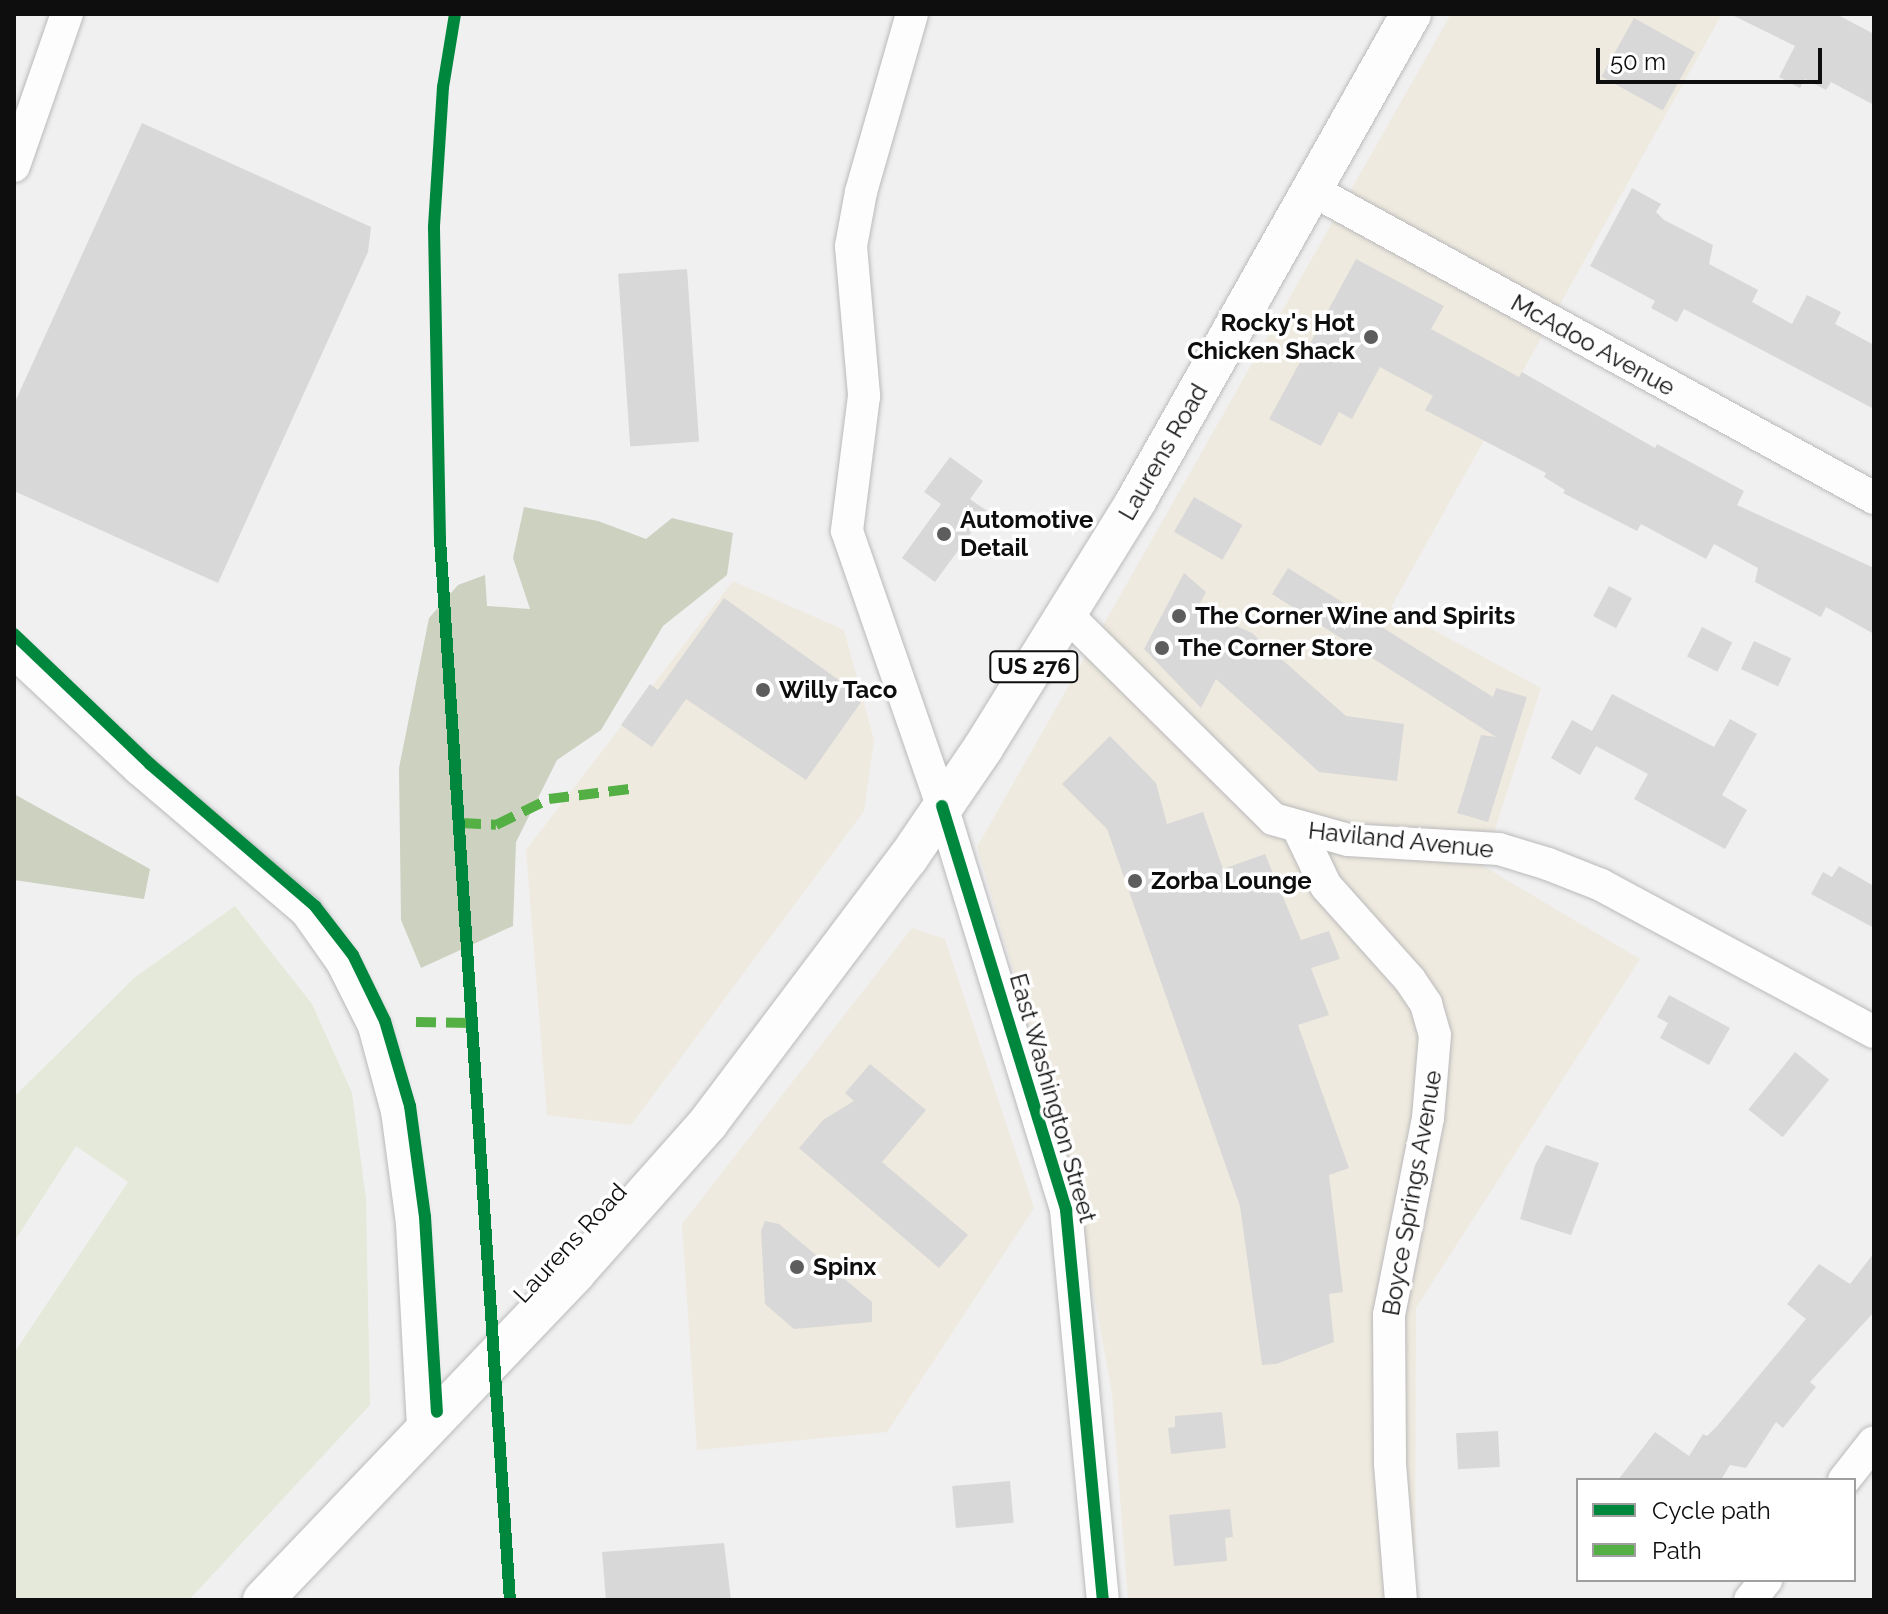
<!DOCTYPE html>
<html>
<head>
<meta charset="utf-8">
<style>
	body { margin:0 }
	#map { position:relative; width:1888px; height:1614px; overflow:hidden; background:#f0f0f1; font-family:Raleway,sans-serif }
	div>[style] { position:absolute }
	.commercial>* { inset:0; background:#efeadf }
	.green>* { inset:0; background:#e5e9da }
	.forest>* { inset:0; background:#ccd1c0 }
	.building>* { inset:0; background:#d8d8d8; transform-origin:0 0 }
	.roads { filter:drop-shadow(0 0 2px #bababb) drop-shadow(0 0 2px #bababb) }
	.minor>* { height:32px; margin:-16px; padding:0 16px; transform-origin:16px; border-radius:16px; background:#fdfdfd }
	.major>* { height:40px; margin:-20px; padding:0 20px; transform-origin:20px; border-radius:20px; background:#fdfdfd }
	.quiet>* { height:10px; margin-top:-5px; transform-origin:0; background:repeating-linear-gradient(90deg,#54b044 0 20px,transparent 0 30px) }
	.cycleway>* { height:12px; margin:-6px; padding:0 6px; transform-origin:6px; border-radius:6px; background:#00873e }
	.dots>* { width:22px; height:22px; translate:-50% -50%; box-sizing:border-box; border:4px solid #fff; border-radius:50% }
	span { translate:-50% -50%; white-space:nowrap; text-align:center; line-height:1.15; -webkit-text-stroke:7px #fff; paint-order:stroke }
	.shield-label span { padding:2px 6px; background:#fff; border:2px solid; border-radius:6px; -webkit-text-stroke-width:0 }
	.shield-label { font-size:22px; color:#0e0e0f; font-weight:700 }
	.poi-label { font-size:24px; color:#0e0e0f; font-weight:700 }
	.right { translate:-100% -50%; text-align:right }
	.left { translate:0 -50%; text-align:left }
	.street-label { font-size:24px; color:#0e0e0f }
	.frame { position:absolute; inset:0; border:16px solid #0e0e0f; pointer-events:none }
	.legend { position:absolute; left:1576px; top:1478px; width:280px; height:104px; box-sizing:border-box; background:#fff; border:2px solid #9f9f9f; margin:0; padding:10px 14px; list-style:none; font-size:24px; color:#0e0e0f }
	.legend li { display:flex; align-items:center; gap:16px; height:40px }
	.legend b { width:40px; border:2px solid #9f9f9f }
	.scale { position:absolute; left:1596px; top:48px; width:226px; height:36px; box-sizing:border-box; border:4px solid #0e0e0f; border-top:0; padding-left:10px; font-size:24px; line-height:28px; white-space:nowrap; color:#0e0e0f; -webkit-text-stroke:6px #fff; paint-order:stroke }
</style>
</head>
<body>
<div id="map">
	<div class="commercial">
		<i style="clip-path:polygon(1451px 14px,1722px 14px,1391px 607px,1541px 688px,1483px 866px,1640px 959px,1416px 1308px,1415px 1600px,1128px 1600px,1112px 1393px,1070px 1163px,977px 847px)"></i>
		<i style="clip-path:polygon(733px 581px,844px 630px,874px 740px,864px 811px,631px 1125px,547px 1115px,526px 850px)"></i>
		<i style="clip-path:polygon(912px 928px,945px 939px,1034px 1208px,887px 1432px,697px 1450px,682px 1224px)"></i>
	</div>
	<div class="green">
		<i style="clip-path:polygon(235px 906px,312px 1004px,352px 1093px,366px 1199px,370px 1405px,189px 1600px,14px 1600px,14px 1353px,128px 1182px,76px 1146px,14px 1242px,14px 1097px,134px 978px)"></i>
	</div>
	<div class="forest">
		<i style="clip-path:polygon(524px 507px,598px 521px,646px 539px,672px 518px,733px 533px,727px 575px,663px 626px,601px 730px,557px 760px,516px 842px,513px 926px,421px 968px,401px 920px,399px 768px,429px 618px,458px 585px,485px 575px,487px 606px,530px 609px,513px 558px)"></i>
		<i style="clip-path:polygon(14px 794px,150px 869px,144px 899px,14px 880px)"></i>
	</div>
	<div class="building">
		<i style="clip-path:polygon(1730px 14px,1836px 14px,1874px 34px,1874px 105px,1831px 82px,1826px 90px,1805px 79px,1800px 88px,1779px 77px,1795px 46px)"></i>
		<i style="left:1634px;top:18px;width:70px;height:67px;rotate:29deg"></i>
		<i style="clip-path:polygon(142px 123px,371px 227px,368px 252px,218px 583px,14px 491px,14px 404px)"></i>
		<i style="clip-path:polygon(1632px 188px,1661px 204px,1656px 212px,1664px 220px,1713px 245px,1709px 264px,1758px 290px,1752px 302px,1792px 324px,1807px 295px,1841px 312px,1835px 324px,1874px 345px,1874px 409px,1684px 309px,1677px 322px,1651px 308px,1655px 301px,1590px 266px)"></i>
		<i style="clip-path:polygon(1356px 259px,1444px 306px,1431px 329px,1519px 377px,1522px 372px,1655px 448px,1657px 444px,1744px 491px,1737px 505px,1874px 568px,1874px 634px,1826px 607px,1821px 617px,1755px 582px,1758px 568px,1714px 544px,1706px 559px,1641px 524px,1637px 531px,1563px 493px,1565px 490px,1544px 477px,1546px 473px,1425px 410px,1433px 396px,1380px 367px,1352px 419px,1339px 412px,1321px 446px,1269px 419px)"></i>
		<i style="left:687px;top:269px;width:173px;height:69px;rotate:86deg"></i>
		<i style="clip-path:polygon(950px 457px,983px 481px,970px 499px,987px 511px,935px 582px,902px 558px,941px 504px,924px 492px)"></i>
		<i style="left:1194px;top:497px;width:56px;height:40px;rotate:30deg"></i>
		<i style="clip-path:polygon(1288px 568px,1493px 697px,1496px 688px,1527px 697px,1488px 822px,1457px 813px,1481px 735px,1496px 737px,1272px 594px)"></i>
		<i style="clip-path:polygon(1184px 573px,1206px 592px,1197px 609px,1252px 633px,1346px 716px,1404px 724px,1397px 781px,1319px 772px,1216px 679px,1201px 708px,1144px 649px)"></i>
		<i style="left:1609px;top:586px;width:26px;height:34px;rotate:28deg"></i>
		<i style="clip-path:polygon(724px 598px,864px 698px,806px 780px,686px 699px,652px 747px,621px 725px,650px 684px,658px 690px)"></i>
		<i style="left:1702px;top:627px;width:34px;height:33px;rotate:27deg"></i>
		<i style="left:1754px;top:641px;width:41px;height:31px;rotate:25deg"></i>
		<i style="clip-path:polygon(1612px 694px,1714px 747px,1730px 719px,1757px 734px,1722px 795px,1747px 810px,1725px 849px,1634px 799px,1648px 774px,1596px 746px,1580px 775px,1551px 758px,1572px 720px,1592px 731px)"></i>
		<i style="clip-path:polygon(1110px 736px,1156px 783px,1167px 824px,1203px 812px,1223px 869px,1265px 854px,1301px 940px,1329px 931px,1340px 959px,1311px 968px,1329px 1015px,1298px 1025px,1349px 1168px,1329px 1175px,1343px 1292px,1329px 1294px,1334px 1342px,1276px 1364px,1262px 1365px,1240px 1206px,1107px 829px,1062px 784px)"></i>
		<i style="clip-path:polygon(1839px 866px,1874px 886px,1874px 928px,1811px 894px,1823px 872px,1832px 877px)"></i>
		<i style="clip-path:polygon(1669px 995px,1730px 1028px,1709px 1065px,1660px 1038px,1668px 1023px,1657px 1017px)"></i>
		<i style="left:1795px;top:1052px;width:44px;height:74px;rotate:39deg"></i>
		<i style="clip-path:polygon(870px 1064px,926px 1110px,882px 1162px,968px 1235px,939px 1268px,799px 1148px,823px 1120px,854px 1101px,845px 1093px)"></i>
		<i style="clip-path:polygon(1546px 1145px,1599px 1163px,1571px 1235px,1520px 1219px,1535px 1165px)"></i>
		<i style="clip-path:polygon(765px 1221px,779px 1224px,872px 1302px,872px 1322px,794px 1329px,765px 1304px,761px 1231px)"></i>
		<i style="clip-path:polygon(1874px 1253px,1874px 1312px,1810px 1382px,1816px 1387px,1783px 1428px,1776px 1422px,1746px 1468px,1730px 1465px,1721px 1480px,1618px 1480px,1655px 1432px,1689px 1456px,1703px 1434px,1707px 1436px,1718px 1425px,1806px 1319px,1787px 1304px,1819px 1264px,1850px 1284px)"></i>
		<i style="clip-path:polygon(1222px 1412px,1226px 1448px,1171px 1454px,1168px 1428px,1175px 1427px,1175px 1416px)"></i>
		<i style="left:1498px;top:1431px;width:36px;height:42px;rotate:87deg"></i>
		<i style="left:1010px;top:1481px;width:42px;height:58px;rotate:85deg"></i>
		<i style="clip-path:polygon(1230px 1509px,1233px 1537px,1225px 1538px,1227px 1561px,1174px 1566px,1169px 1515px)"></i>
		<i style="clip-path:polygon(724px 1543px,731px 1600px,606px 1600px,602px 1552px)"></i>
	</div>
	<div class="roads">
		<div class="minor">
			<i style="left:912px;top:14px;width:185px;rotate:106deg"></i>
			<i style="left:861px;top:192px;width:55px;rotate:100.5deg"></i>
			<i style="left:851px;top:246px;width:151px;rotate:85deg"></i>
			<i style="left:864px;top:396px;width:136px;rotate:97.2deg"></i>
			<i style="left:847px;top:531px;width:291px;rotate:70.9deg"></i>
			<i style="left:942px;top:806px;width:423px;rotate:72.9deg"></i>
			<i style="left:1066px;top:1210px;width:392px;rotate:84.6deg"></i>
			<i style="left:14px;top:166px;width:161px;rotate:-70.8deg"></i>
			<i style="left:1312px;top:190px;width:641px;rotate:28.72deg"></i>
			<i style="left:1067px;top:615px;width:290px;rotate:44.7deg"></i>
			<i style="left:1273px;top:819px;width:78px;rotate:15.6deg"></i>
			<i style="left:1348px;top:840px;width:151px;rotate:3.4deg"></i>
			<i style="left:1499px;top:849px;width:51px;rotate:17deg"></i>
			<i style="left:1548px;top:864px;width:57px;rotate:21.6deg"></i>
			<i style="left:1601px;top:885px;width:310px;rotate:28.3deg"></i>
			<i style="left:14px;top:652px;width:171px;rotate:43.1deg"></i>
			<i style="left:139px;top:769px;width:219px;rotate:40.4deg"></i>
			<i style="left:306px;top:911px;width:62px;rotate:54.8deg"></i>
			<i style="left:342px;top:962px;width:72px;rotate:63.4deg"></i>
			<i style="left:374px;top:1026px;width:88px;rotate:74.9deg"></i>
			<i style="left:397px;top:1111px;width:114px;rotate:82.4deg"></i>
			<i style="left:412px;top:1224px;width:202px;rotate:86.9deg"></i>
			<i style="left:1299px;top:830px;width:62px;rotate:64.3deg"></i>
			<i style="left:1326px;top:886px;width:126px;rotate:48.2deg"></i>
			<i style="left:1410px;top:980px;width:29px;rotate:56deg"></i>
			<i style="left:1426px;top:1004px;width:32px;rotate:74deg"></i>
			<i style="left:1435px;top:1035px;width:83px;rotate:94.8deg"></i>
			<i style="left:1428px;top:1118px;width:201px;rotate:101.2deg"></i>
			<i style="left:1389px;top:1315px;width:149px;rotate:89.6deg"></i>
			<i style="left:1390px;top:1464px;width:136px;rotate:85.4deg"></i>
			<i style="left:1844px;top:1480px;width:48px;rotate:-51.7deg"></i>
			<i style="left:1750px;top:1600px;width:26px;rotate:-51deg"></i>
		</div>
		<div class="major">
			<i style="left:263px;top:1600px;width:452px;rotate:-46.3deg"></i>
			<i style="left:575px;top:1273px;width:200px;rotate:-48.4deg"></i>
			<i style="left:708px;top:1123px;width:332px;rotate:-53deg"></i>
			<i style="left:908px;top:858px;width:133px;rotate:-55.7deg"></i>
			<i style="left:983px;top:748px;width:291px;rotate:-58.2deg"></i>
			<i style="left:1136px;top:501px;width:559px;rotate:-60.55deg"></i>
		</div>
	</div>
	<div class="quiet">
		<i style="left:461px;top:823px;width:35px;rotate:3deg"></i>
		<i style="left:496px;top:825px;width:59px;rotate:-26.1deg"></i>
		<i style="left:549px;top:799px;width:81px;rotate:-7.1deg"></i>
		<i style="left:416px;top:1022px;width:56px;rotate:1deg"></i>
	</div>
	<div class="cycleway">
		<i style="left:455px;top:14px;width:74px;rotate:99.3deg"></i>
		<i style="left:443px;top:87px;width:141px;rotate:93.7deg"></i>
		<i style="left:434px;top:228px;width:311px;rotate:88.9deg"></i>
		<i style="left:440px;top:539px;width:1063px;rotate:86.23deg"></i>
		<i style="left:14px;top:634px;width:188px;rotate:43.7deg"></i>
		<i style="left:150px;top:764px;width:218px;rotate:40.7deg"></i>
		<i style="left:315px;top:906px;width:62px;rotate:52.2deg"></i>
		<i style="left:353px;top:955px;width:73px;rotate:64.1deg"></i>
		<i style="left:385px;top:1021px;width:89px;rotate:73.6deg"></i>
		<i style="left:410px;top:1106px;width:112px;rotate:82.3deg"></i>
		<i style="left:425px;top:1217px;width:195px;rotate:86.5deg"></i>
		<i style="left:942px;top:806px;width:423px;rotate:72.9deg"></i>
		<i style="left:1066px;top:1210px;width:392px;rotate:84.6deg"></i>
	</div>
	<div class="dots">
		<i style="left:1371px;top:337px;background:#5d5d5e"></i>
		<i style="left:944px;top:534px;background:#5d5d5e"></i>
		<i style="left:1179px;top:616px;background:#5d5d5e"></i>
		<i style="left:1162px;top:648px;background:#5d5d5e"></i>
		<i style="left:763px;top:690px;background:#5d5d5e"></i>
		<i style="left:1135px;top:881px;background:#5d5d5e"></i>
		<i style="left:797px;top:1267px;background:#5d5d5e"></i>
	</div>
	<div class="shield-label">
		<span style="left:1034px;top:667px">US 276</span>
	</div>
	<div class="poi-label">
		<span class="right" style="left:1355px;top:337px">Rocky's Hot<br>Chicken Shack</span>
		<span class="left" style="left:960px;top:534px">Automotive<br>Detail</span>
		<span class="left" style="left:1195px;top:616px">The Corner Wine and Spirits</span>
		<span class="left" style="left:1178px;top:648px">The Corner Store</span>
		<span class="left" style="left:779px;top:690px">Willy Taco</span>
		<span class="left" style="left:1151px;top:881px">Zorba Lounge</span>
		<span class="left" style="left:813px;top:1267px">Spinx</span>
	</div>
	<div class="street-label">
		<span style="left:1593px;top:345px;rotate:29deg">McAdoo Avenue</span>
		<span style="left:1163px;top:452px;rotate:-60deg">Laurens Road</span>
		<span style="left:1401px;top:840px;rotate:6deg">Haviland Avenue</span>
		<span style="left:1053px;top:1098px;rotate:74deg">East Washington Street</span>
		<span style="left:1412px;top:1193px;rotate:-80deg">Boyce Springs Avenue</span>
		<span style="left:570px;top:1243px;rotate:-47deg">Laurens Road</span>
	</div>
	<div class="frame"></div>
	<ul class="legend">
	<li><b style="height:10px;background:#00873e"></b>Cycle path</li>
	<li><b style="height:10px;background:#54b044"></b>Path</li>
	</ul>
	<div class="scale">50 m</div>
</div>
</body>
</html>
